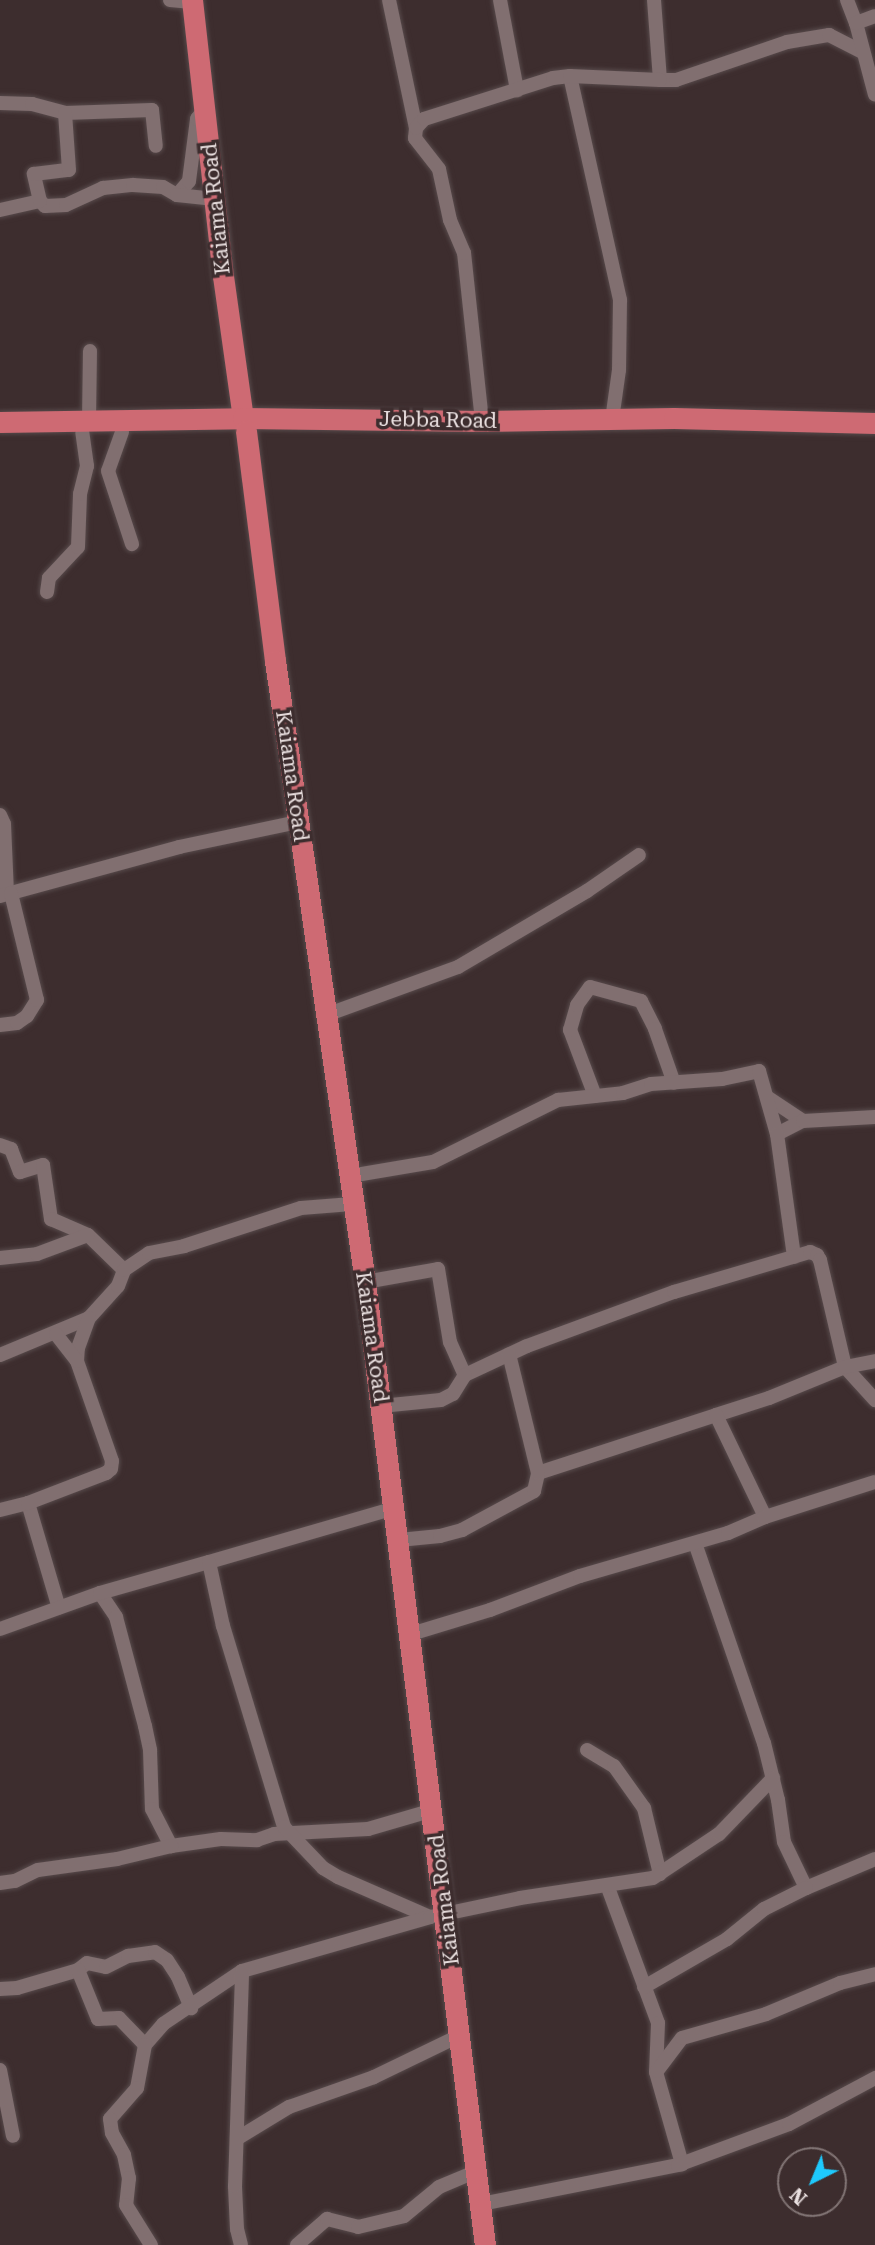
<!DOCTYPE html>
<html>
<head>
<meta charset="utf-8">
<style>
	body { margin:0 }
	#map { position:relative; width:875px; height:2245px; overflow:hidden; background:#3d2d2e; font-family:"Roboto Serif",serif }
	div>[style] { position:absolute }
	.roads { filter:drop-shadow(0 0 2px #574a4b) drop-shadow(0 0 2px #574a4b) }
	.minor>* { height:14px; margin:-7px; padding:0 7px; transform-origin:7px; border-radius:7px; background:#816f70 }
	.highway>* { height:21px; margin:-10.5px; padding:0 10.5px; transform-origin:10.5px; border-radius:10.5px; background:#ce6a73 }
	span { translate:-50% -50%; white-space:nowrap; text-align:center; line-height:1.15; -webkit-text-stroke:7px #3d2d2e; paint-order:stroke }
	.street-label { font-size:21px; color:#eae0e0 }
	.north { position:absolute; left:777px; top:2147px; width:70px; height:70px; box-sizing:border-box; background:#3d2d2e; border:2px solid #827575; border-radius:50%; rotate:223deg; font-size:19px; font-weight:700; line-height:28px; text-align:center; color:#eae0e0 }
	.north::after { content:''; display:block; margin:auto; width:24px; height:32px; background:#1ec9fd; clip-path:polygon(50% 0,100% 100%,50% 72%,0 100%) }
</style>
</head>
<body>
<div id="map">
	<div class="roads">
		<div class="minor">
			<i style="left:170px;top:0;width:22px;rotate:5deg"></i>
			<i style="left:389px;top:0;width:131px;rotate:78.1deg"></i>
			<i style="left:500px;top:0;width:92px;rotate:79.3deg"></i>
			<i style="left:654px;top:0;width:80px;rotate:85.7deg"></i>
			<i style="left:660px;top:80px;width:16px"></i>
			<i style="left:676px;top:80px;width:117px;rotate:-18.9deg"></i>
			<i style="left:787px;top:42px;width:43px;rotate:-9.5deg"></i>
			<i style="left:829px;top:35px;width:38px;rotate:27deg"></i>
			<i style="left:847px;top:0;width:25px;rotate:69deg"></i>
			<i style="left:856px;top:23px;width:74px;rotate:75.2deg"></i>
			<i style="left:856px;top:23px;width:20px;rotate:-20deg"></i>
			<i style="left:570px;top:76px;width:230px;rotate:77.4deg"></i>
			<i style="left:620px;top:300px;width:70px;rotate:90.8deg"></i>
			<i style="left:619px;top:370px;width:50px;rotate:98deg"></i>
			<i style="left:0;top:103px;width:32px;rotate:2deg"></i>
			<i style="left:32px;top:104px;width:34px;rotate:15deg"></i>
			<i style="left:65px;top:113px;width:87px;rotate:-2deg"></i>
			<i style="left:152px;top:110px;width:36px;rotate:84deg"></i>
			<i style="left:177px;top:195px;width:18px;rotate:-49deg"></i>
			<i style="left:189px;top:181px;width:63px;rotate:-82.6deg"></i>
			<i style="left:197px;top:119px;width:9px;rotate:-54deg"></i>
			<i style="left:40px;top:201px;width:7px;rotate:45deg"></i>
			<i style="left:45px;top:206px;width:21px;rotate:-3deg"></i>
			<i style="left:66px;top:205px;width:41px;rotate:-24.7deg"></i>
			<i style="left:103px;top:188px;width:30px;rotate:-6deg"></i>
			<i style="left:133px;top:185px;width:30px;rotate:4deg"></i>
			<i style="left:163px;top:187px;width:16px;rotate:30deg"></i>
			<i style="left:177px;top:195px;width:38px;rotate:6deg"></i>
			<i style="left:0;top:210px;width:41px;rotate:-12.7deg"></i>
			<i style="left:40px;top:201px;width:28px;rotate:-103deg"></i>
			<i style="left:34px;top:174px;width:35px;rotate:-7deg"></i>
			<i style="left:69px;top:170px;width:57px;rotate:-94deg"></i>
			<i style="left:89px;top:421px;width:70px;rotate:-89.2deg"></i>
			<i style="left:482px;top:421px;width:169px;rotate:-96.1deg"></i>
			<i style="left:464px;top:253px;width:36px;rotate:-113deg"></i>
			<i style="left:450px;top:220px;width:52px;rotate:-102.2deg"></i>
			<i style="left:439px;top:169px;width:39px;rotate:-128deg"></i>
			<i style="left:415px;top:138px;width:10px;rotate:-84deg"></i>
			<i style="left:416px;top:128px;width:12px;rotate:-48deg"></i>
			<i style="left:424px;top:119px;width:135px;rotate:-17.6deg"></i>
			<i style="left:553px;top:78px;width:17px;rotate:-7deg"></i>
			<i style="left:570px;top:76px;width:90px;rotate:2.5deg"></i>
			<i style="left:122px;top:432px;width:41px;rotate:109.7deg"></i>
			<i style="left:108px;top:471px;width:77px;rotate:71.8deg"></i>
			<i style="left:47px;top:592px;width:14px;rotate:-82deg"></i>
			<i style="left:49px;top:578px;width:42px;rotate:-46.9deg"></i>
			<i style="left:78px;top:547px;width:53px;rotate:-87.8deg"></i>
			<i style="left:80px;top:494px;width:29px;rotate:-76deg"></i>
			<i style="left:87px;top:466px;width:34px;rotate:-98deg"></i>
			<i style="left:0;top:815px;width:10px;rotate:66deg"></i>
			<i style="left:4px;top:824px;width:70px;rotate:87.5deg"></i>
			<i style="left:0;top:896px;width:186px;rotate:-15.3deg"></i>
			<i style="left:179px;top:847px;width:122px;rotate:-11.9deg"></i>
			<i style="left:326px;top:1015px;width:140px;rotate:-20deg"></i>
			<i style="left:458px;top:967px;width:150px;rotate:-30.5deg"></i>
			<i style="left:587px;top:891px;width:63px;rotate:-34.7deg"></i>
			<i style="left:0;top:1025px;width:17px;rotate:-7deg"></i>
			<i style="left:17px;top:1023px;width:12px;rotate:-35deg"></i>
			<i style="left:27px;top:1016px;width:19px;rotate:-58deg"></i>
			<i style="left:37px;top:1000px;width:110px;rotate:-103.7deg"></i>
			<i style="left:595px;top:1096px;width:71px;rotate:-110.7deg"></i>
			<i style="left:570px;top:1030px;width:26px;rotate:-74deg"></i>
			<i style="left:577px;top:1005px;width:22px;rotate:-54deg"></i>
			<i style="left:590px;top:987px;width:53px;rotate:15.4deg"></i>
			<i style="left:641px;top:1001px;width:31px;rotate:63deg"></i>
			<i style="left:655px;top:1029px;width:57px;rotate:70.6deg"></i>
			<i style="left:767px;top:1097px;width:43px;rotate:33.7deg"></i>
			<i style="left:777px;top:1134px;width:29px;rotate:-27deg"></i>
			<i style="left:803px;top:1121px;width:72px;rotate:-3.2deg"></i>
			<i style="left:0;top:1145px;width:12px;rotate:20deg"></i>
			<i style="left:11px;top:1149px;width:25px;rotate:69deg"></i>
			<i style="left:20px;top:1172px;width:24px;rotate:-17deg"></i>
			<i style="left:43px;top:1165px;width:55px;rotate:81.6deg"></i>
			<i style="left:51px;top:1219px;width:40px;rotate:23.4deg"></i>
			<i style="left:88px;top:1235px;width:50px;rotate:44.2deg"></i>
			<i style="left:350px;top:1176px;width:84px;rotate:-9.6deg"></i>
			<i style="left:433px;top:1162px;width:140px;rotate:-26.4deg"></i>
			<i style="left:558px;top:1100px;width:65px;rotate:-6.1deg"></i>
			<i style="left:623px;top:1093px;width:29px;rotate:-18deg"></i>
			<i style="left:651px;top:1084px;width:71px;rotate:-4deg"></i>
			<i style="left:722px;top:1079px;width:38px;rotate:-12deg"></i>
			<i style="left:759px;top:1071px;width:66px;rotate:74.1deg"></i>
			<i style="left:777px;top:1134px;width:124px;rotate:82.1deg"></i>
			<i style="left:0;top:1258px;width:37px;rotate:-6deg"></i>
			<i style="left:37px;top:1254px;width:54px;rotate:-20.4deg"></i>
			<i style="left:365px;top:1282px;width:74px;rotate:-10.1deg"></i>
			<i style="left:438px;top:1269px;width:74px;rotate:80.7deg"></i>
			<i style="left:450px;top:1342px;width:36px;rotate:66deg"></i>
			<i style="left:465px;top:1375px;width:68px;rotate:-25.1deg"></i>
			<i style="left:527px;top:1346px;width:157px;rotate:-20.2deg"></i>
			<i style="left:674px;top:1292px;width:142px;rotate:-16.4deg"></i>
			<i style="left:810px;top:1252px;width:8px;rotate:23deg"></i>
			<i style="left:817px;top:1255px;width:6px;rotate:59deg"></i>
			<i style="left:820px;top:1260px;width:110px;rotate:76.8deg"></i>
			<i style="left:845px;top:1367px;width:45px;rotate:47.7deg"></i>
			<i style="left:0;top:1355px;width:96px;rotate:-22.6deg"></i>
			<i style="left:89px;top:1318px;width:43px;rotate:-47.8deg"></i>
			<i style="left:118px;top:1286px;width:17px;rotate:-69deg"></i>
			<i style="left:124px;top:1270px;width:30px;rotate:-34deg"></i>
			<i style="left:149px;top:1253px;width:36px;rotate:-11deg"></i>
			<i style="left:184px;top:1246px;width:123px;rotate:-18deg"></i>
			<i style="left:301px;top:1208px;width:51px;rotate:-4.5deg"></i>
			<i style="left:77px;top:1361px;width:13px;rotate:-86deg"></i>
			<i style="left:78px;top:1348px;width:32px;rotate:-70deg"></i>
			<i style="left:381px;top:1406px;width:60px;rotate:-5.7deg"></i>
			<i style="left:441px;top:1400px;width:13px;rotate:-27deg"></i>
			<i style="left:453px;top:1394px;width:22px;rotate:-58deg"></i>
			<i style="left:716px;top:1415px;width:56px;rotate:-17.8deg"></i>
			<i style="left:769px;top:1398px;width:82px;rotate:-22.2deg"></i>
			<i style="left:845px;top:1367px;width:31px;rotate:-11deg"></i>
			<i style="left:538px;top:1473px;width:187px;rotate:-18deg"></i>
			<i style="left:716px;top:1415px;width:113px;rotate:64.3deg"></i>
			<i style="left:28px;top:1503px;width:109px;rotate:73.6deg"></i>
			<i style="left:0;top:1510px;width:29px;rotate:-14deg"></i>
			<i style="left:28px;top:1503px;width:84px;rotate:-21deg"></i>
			<i style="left:106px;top:1473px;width:6px;rotate:-39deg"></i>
			<i style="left:111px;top:1469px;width:8px;rotate:-83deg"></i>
			<i style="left:112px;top:1461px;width:106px;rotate:-109.3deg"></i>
			<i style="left:77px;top:1361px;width:34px;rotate:-128deg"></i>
			<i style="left:399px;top:1540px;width:41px;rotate:-5.6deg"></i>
			<i style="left:440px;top:1536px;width:23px;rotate:-15deg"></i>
			<i style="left:462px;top:1530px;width:82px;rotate:-28.4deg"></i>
			<i style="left:534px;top:1491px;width:18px;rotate:-77deg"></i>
			<i style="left:538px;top:1473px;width:122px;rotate:-103.7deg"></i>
			<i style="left:695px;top:1543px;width:212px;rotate:71deg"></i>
			<i style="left:764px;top:1743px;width:59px;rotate:76.2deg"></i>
			<i style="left:778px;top:1800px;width:42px;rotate:81.9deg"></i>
			<i style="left:784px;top:1842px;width:51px;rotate:64.4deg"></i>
			<i style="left:806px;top:1888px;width:75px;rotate:-22.8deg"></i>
			<i style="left:209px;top:1562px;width:194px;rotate:-16.2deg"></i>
			<i style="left:100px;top:1593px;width:29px;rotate:56deg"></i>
			<i style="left:116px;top:1617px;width:113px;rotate:75.1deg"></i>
			<i style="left:145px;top:1726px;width:25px;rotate:78deg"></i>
			<i style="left:150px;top:1750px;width:59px;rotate:88.1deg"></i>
			<i style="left:152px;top:1809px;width:42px;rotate:62.8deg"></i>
			<i style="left:171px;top:1846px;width:50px;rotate:-8deg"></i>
			<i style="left:221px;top:1839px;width:36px;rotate:2deg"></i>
			<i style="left:257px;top:1840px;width:18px;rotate:-19deg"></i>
			<i style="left:274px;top:1834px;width:94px;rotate:-3deg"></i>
			<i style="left:368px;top:1829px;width:68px;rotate:-16.3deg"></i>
			<i style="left:0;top:1629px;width:106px;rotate:-19.8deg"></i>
			<i style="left:100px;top:1593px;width:113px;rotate:-15.9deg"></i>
			<i style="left:209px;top:1562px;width:66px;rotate:77.7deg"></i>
			<i style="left:223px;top:1626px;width:210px;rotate:73.1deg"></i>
			<i style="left:284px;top:1827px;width:57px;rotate:46.4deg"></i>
			<i style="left:323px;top:1868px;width:17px;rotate:31deg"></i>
			<i style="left:338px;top:1877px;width:100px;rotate:23.5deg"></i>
			<i style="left:411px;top:1634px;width:83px;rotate:-16.9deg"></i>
			<i style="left:490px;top:1610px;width:96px;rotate:-20.7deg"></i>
			<i style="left:580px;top:1576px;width:154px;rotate:-16.2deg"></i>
			<i style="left:728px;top:1533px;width:40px;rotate:-23.4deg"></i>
			<i style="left:765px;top:1517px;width:115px;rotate:-17.7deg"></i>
			<i style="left:587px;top:1750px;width:31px;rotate:31deg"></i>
			<i style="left:614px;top:1766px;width:52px;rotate:54.5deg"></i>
			<i style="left:644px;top:1808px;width:68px;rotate:76.4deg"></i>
			<i style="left:0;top:1883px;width:15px;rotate:-8deg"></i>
			<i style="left:15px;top:1881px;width:25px;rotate:-26deg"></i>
			<i style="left:38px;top:1870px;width:80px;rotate:-7.9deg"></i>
			<i style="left:117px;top:1859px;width:56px;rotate:-13.5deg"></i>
			<i style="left:607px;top:1885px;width:147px;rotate:69.7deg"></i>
			<i style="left:658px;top:2023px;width:49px;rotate:92.3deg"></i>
			<i style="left:656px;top:2072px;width:96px;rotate:74.2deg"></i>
			<i style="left:78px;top:1970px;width:11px;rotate:-38deg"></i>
			<i style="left:87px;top:1963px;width:19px;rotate:12deg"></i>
			<i style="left:106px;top:1967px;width:25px;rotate:-27deg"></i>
			<i style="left:128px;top:1956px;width:27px;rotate:-8deg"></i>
			<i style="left:155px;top:1952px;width:14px;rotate:34deg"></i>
			<i style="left:167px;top:1960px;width:20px;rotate:57deg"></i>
			<i style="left:178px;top:1977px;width:34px;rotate:67deg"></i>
			<i style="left:644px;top:1987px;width:96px;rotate:-30deg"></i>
			<i style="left:727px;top:1939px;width:48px;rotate:-39deg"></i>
			<i style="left:764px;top:1909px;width:47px;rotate:-26.6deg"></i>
			<i style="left:0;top:1989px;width:17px;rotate:-3deg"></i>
			<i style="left:17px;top:1988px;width:64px;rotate:-16.4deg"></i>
			<i style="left:78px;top:1970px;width:53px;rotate:67.8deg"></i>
			<i style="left:98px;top:2019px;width:21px;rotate:-3deg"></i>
			<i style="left:119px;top:2018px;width:37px;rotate:46deg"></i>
			<i style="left:145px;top:2045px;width:28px;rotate:-49deg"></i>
			<i style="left:163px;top:2024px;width:95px;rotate:-33.9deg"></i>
			<i style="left:242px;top:1971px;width:196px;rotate:-16deg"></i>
			<i style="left:430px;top:1917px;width:92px;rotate:-11.9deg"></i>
			<i style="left:520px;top:1898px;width:134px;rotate:-8.6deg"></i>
			<i style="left:653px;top:1878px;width:79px;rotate:-33.7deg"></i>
			<i style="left:719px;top:1834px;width:78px;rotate:-46deg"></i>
			<i style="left:145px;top:2045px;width:44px;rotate:100.5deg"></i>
			<i style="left:137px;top:2088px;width:41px;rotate:131.1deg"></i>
			<i style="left:110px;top:2119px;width:14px;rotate:82deg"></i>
			<i style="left:112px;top:2133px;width:25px;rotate:61deg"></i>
			<i style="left:124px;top:2155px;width:24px;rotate:78deg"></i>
			<i style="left:129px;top:2178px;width:27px;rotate:96deg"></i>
			<i style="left:126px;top:2205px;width:47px;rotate:58deg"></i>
			<i style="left:0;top:2070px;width:67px;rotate:78.9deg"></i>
			<i style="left:657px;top:2071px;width:41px;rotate:-52.9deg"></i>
			<i style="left:682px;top:2038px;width:87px;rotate:-15.9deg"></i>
			<i style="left:766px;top:2014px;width:80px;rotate:-22.7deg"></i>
			<i style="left:840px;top:1983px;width:36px;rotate:-14deg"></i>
			<i style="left:238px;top:2138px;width:60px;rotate:-31.3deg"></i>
			<i style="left:289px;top:2107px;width:90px;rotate:-19.4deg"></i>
			<i style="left:374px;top:2077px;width:94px;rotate:-25.8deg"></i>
			<i style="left:481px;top:2204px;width:201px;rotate:-11.2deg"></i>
			<i style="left:678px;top:2165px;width:118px;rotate:-20.3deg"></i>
			<i style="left:789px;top:2124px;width:98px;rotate:-28.1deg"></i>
			<i style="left:241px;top:2245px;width:16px;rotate:-104deg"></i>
			<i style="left:237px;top:2229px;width:43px;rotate:-92.7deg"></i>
			<i style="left:235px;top:2186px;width:215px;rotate:-88.1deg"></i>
			<i style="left:297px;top:2245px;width:40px;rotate:-41deg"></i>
			<i style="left:327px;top:2219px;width:32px;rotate:14deg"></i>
			<i style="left:358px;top:2227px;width:47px;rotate:-13.4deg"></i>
			<i style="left:404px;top:2216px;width:45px;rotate:-39.6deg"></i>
			<i style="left:439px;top:2187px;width:41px;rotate:-22.8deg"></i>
		</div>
		<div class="highway">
			<i style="left:192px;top:0;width:278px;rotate:83.6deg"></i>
			<i style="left:223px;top:276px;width:143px;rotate:82deg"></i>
			<i style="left:0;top:422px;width:243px;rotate:-0.9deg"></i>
			<i style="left:243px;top:418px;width:239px;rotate:0.7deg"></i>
			<i style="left:482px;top:421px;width:192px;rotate:-0.9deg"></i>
			<i style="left:674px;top:418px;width:201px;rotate:1.4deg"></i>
			<i style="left:246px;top:431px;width:232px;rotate:82.8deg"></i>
			<i style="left:275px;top:661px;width:627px;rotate:81.75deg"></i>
			<i style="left:365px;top:1282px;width:970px;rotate:82.9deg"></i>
		</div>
	</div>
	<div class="street-label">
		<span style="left:216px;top:209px;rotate:-96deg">Kaiama Road</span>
		<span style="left:438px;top:420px;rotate:1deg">Jebba Road</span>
		<span style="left:292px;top:776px;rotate:82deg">Kaiama Road</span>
		<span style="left:372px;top:1337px;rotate:82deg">Kaiama Road</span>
		<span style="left:444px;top:1900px;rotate:-97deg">Kaiama Road</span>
	</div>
	<div class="north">N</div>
</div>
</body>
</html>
